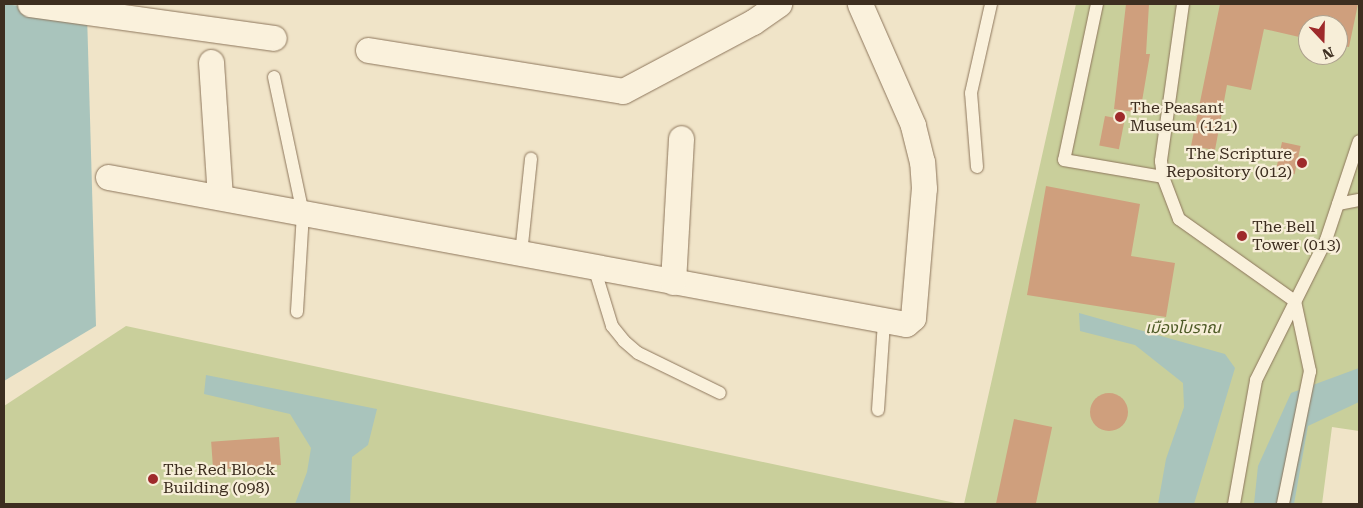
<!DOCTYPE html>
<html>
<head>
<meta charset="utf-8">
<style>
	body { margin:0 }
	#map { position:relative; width:1363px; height:508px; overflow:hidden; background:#f0e4c8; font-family:"Roboto Serif","Noto Sans Thai",serif }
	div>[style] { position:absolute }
	.green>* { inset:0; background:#c9cf9b }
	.water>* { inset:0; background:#a9c4bc }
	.building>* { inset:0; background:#cf9f7d; transform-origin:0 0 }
	.round { border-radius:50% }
	.roads { filter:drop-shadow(0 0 1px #8d765c) drop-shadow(0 0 1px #8d765c) }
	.lane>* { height:12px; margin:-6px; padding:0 6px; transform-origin:6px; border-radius:6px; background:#faf1dc }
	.street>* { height:25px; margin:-12.5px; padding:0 12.5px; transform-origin:12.5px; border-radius:12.5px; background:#faf1dc }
	.dots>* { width:14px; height:14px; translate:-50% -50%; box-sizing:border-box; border:2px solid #f7eed8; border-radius:50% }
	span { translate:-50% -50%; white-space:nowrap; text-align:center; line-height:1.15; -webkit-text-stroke:4.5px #f7eed8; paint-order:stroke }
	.poi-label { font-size:16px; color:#3d2e20 }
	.left { translate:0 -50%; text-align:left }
	.right { translate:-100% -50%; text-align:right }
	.park-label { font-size:16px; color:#4d5a26; font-style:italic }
	.frame { position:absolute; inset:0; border:5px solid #3d2e20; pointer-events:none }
	.north { position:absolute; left:1298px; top:15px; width:50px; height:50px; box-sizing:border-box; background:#f7eed8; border:1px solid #ada18e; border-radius:50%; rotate:159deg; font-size:14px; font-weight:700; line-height:20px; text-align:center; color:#3d2e20 }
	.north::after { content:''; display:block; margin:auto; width:18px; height:22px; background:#9e2a2b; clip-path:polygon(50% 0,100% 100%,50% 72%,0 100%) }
</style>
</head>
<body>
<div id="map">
	<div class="green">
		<i style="clip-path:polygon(evenodd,1076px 4px,1359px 4px,1359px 431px,1332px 427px,1322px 504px,964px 504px,1076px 4px,1308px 25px,1338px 25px,1338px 55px,1308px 55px,1308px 25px)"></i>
		<i style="clip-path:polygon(126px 326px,960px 504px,4px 504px,4px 406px)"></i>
	</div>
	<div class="water">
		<i style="clip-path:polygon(4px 4px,87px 14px,96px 326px,4px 381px)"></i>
		<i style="clip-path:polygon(1079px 313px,1225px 354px,1235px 368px,1194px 504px,1158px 504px,1166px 459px,1184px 407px,1183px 383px,1135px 345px,1080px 331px)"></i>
		<i style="clip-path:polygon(1359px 368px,1359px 402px,1308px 426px,1294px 504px,1254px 504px,1258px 466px,1291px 393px)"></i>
		<i style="clip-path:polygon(206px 375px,377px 409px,368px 445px,352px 457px,350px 504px,295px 504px,307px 472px,311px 448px,290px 414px,204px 394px)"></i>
	</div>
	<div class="building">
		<i style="clip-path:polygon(1126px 4px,1149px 4px,1146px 54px,1150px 54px,1140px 113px,1114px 109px)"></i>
		<i style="clip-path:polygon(1220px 4px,1358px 4px,1349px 47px,1338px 45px,1338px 25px,1308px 25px,1308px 39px,1264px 29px,1251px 90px,1227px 85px,1215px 150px,1191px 146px)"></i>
		<i style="left:1105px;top:116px;width:20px;height:30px;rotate:11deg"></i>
		<i style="left:1282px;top:142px;width:19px;height:29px;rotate:12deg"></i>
		<i style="clip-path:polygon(1046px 186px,1140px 204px,1131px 256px,1175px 263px,1166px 317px,1027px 295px)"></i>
		<i class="round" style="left:1090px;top:393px;width:38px;height:38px"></i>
		<i style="left:1014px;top:419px;width:39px;height:87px;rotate:12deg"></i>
		<i style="left:279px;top:437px;width:28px;height:68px;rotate:86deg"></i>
	</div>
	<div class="roads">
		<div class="lane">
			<i style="left:1097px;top:4px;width:159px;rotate:101.9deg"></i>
			<i style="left:1064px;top:160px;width:100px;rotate:9.7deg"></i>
			<i style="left:1183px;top:4px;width:159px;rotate:98deg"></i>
			<i style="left:1161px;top:161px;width:16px;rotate:83deg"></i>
			<i style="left:1163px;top:177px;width:45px;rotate:69.1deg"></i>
			<i style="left:1179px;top:219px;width:142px;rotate:35.3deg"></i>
			<i style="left:1295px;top:301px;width:72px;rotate:77.9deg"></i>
			<i style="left:1310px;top:371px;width:136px;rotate:101.5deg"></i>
			<i style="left:274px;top:77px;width:139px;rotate:78deg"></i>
			<i style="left:303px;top:213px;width:99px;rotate:93.5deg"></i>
			<i style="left:977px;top:167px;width:74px;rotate:-94.6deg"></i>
			<i style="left:971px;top:93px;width:91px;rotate:-77.3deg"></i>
			<i style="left:1338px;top:204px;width:21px;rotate:-11deg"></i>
			<i style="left:521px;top:254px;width:96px;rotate:-84deg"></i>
			<i style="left:594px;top:267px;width:62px;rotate:73deg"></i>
			<i style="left:612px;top:326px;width:19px;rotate:51deg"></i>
			<i style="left:624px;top:341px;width:18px;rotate:41deg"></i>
			<i style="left:638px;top:353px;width:91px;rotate:26deg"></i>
			<i style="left:878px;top:410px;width:88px;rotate:-86.1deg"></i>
			<i style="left:1234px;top:504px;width:126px;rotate:-79.9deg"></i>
			<i style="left:1256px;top:380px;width:157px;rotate:-63.4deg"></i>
			<i style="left:1326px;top:240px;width:104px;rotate:-71.6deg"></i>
		</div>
		<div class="street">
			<i style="left:30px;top:4px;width:246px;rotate:7.9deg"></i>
			<i style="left:368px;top:50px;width:258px;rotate:9.1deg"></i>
			<i style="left:623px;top:91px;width:147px;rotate:-28deg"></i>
			<i style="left:753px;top:22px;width:32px;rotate:-35deg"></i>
			<i style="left:211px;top:62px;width:135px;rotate:86.2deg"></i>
			<i style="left:108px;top:177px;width:811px;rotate:10.44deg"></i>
			<i style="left:906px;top:324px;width:9px;rotate:-41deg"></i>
			<i style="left:913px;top:318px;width:130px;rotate:-85.2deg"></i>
			<i style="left:924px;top:188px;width:26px;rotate:-94deg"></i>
			<i style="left:922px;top:162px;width:38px;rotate:-104deg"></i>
			<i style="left:913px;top:125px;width:132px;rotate:-113.7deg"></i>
			<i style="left:673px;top:282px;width:144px;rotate:-86.8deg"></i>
		</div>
	</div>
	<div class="dots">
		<i style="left:1120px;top:117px;background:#9e2a2b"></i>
		<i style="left:1302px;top:163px;background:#9e2a2b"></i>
		<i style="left:1242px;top:236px;background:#9e2a2b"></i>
		<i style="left:153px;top:479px;background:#9e2a2b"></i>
	</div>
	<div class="poi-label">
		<span class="left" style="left:1130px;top:117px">The Peasant<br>Museum (121)</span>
		<span class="right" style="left:1292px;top:163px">The Scripture<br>Repository (012)</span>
		<span class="left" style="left:1252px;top:236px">The Bell<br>Tower (013)</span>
		<span class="left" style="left:163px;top:479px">The Red Block<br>Building (098)</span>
	</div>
	<div class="park-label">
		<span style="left:1183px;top:328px">เมืองโบราณ</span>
	</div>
	<div class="frame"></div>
	<div class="north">N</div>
</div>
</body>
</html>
